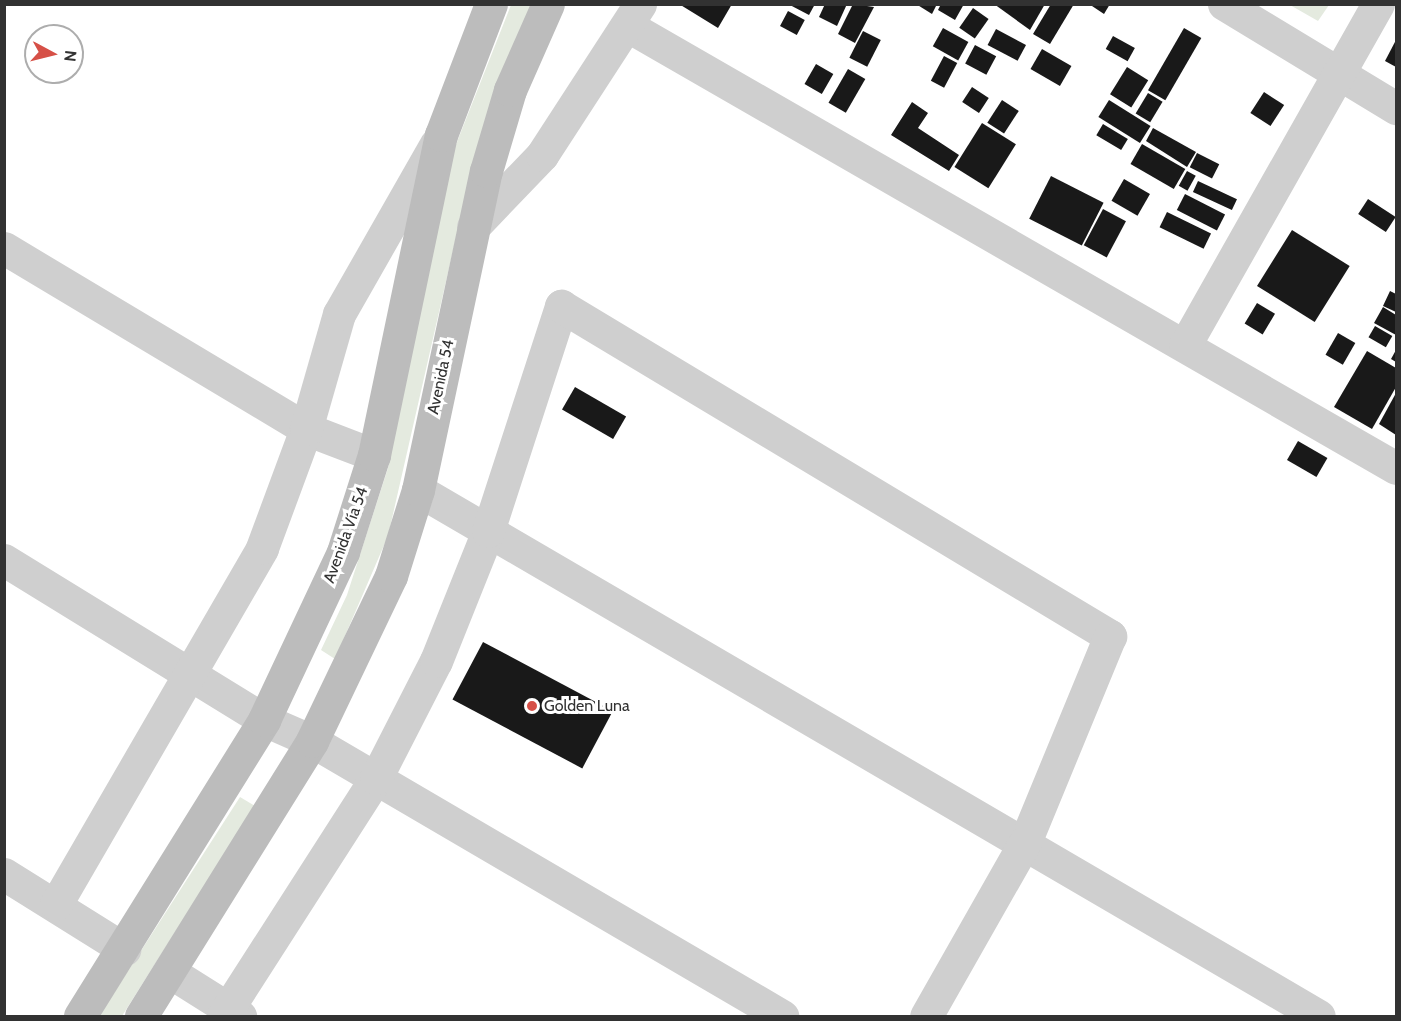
<!DOCTYPE html>
<html>
<head>
<meta charset="utf-8">
<style>
	body { margin:0 }
	#map { position:relative; width:1401px; height:1021px; overflow:hidden; background:#fff; font-family:Cabin,sans-serif }
	div>[style] { position:absolute }
	.green>* { inset:0; background:#e4eadf }
	.building>* { inset:0; background:#191919; transform-origin:0 0 }
	.street>* { height:33px; margin:-16.5px; padding:0 16.5px; transform-origin:16.5px; border-radius:16.5px; background:#cfcfcf }
	.secondary>* { height:33px; margin:-16.5px; padding:0 16.5px; transform-origin:16.5px; border-radius:16.5px; background:#bcbcbc }
	.dots>* { width:16px; height:16px; translate:-50% -50%; box-sizing:border-box; border:3px solid #fff; border-radius:50% }
	span { translate:-50% -50%; white-space:nowrap; text-align:center; line-height:1.15; -webkit-text-stroke:6px #fff; paint-order:stroke }
	.street-label { font-size:16px; color:#323232 }
	.poi-label { font-size:16px; color:#323232 }
	.left { translate:0 -50%; text-align:left }
	.frame { position:absolute; inset:0; border:6px solid #323232; pointer-events:none }
	.north { position:absolute; left:24px; top:24px; width:60px; height:60px; box-sizing:border-box; background:#fff; border:2px solid #adadad; border-radius:50%; rotate:97deg; font-size:16px; font-weight:700; line-height:24px; text-align:center; color:#323232 }
	.north::after { content:''; display:block; margin:auto; width:21px; height:27px; background:#d65047; clip-path:polygon(50% 0,100% 100%,50% 72%,0 100%) }
</style>
</head>
<body>
<div id="map">
	<div class="green">
		<i style="clip-path:polygon(511px 5px,532px 5px,475px 154px,388px 536px,335px 659px,321px 650px,347px 595px,388px 468px,455px 147px)"></i>
		<i style="clip-path:polygon(1290px 5px,1329px 5px,1318px 21px)"></i>
		<i style="clip-path:polygon(240px 797px,255px 806px,122px 1016px,99px 1016px)"></i>
	</div>
	<div class="building">
		<i style="clip-path:polygon(679px 4px,732px 4px,718px 28px)"></i>
		<i style="clip-path:polygon(788px 4px,815px 4px,809px 15px)"></i>
		<i style="clip-path:polygon(825px 4px,847px 4px,837px 26px,819px 17px)"></i>
		<i style="clip-path:polygon(853px 4px,874px 7px,855px 43px,838px 34px)"></i>
		<i style="clip-path:polygon(916px 4px,937px 4px,932px 14px)"></i>
		<i style="clip-path:polygon(941px 4px,964px 4px,955px 20px,938px 10px)"></i>
		<i style="clip-path:polygon(994px 4px,1045px 4px,1030px 30px)"></i>
		<i style="clip-path:polygon(1051px 4px,1074px 4px,1050px 44px,1033px 34px)"></i>
		<i style="clip-path:polygon(1089px 4px,1110px 4px,1104px 14px)"></i>
		<i style="left:973px;top:8px;width:19px;height:24px;rotate:35deg"></i>
		<i style="left:788px;top:11px;width:19px;height:17px;rotate:28deg"></i>
		<i style="left:943px;top:28px;width:29px;height:21px;rotate:29deg"></i>
		<i style="left:1184px;top:28px;width:20px;height:72px;rotate:30deg"></i>
		<i style="left:996px;top:29px;width:34px;height:18px;rotate:28deg"></i>
		<i style="left:863px;top:31px;width:20px;height:30px;rotate:27deg"></i>
		<i style="left:1113px;top:36px;width:25px;height:15px;rotate:29deg"></i>
		<i style="clip-path:polygon(1396px 40px,1396px 67px,1385px 61px)"></i>
		<i style="left:975px;top:45px;width:24px;height:21px;rotate:28deg"></i>
		<i style="left:1042px;top:49px;width:34px;height:23px;rotate:30deg"></i>
		<i style="left:944px;top:56px;width:15px;height:28px;rotate:28deg"></i>
		<i style="left:816px;top:64px;width:20px;height:23px;rotate:30deg"></i>
		<i style="left:1127px;top:67px;width:25px;height:32px;rotate:32deg"></i>
		<i style="left:848px;top:69px;width:20px;height:39px;rotate:30deg"></i>
		<i style="left:972px;top:87px;width:20px;height:18px;rotate:33deg"></i>
		<i style="left:1264px;top:92px;width:24px;height:25px;rotate:33deg"></i>
		<i style="left:1148px;top:93px;width:17px;height:24px;rotate:31deg"></i>
		<i style="left:1002px;top:100px;width:20px;height:27px;rotate:33deg"></i>
		<i style="left:1109px;top:100px;width:49px;height:20px;rotate:32deg"></i>
		<i style="clip-path:polygon(912px 102px,928px 113px,918px 128px,959px 155px,949px 171px,891px 135px)"></i>
		<i style="left:982px;top:123px;width:40px;height:52px;rotate:32deg"></i>
		<i style="left:1103px;top:124px;width:29px;height:13px;rotate:31deg"></i>
		<i style="clip-path:polygon(1153px 128px,1196px 152px,1187px 167px,1146px 141px)"></i>
		<i style="left:1142px;top:144px;width:50px;height:23px;rotate:30deg"></i>
		<i style="left:1197px;top:153px;width:25px;height:16px;rotate:27deg"></i>
		<i style="left:1187px;top:171px;width:10px;height:17px;rotate:29deg"></i>
		<i style="left:1051px;top:176px;width:59px;height:48px;rotate:27deg"></i>
		<i style="left:1124px;top:179px;width:30px;height:25px;rotate:30deg"></i>
		<i style="left:1198px;top:181px;width:43px;height:12px;rotate:25deg"></i>
		<i style="left:1185px;top:194px;width:45px;height:18px;rotate:27deg"></i>
		<i style="left:1368px;top:199px;width:33px;height:18px;rotate:33deg"></i>
		<i style="left:1103px;top:209px;width:26px;height:41px;rotate:28deg"></i>
		<i style="left:1167px;top:212px;width:49px;height:17px;rotate:26deg"></i>
		<i style="left:1292px;top:230px;width:68px;height:66px;rotate:32deg"></i>
		<i style="clip-path:polygon(1390px 291px,1396px 294px,1396px 312px,1383px 306px)"></i>
		<i style="left:1257px;top:303px;width:21px;height:24px;rotate:31deg"></i>
		<i style="clip-path:polygon(1383px 307px,1396px 315px,1396px 335px,1374px 323px)"></i>
		<i style="left:1375px;top:326px;width:20px;height:13px;rotate:30deg"></i>
		<i style="left:1338px;top:333px;width:20px;height:25px;rotate:30deg"></i>
		<i style="clip-path:polygon(1396px 350px,1396px 362px,1391px 359px)"></i>
		<i style="clip-path:polygon(1367px 351px,1396px 368px,1396px 387px,1372px 429px,1334px 407px)"></i>
		<i style="left:575px;top:387px;width:59px;height:26px;rotate:30deg"></i>
		<i style="clip-path:polygon(1396px 393px,1396px 435px,1379px 424px)"></i>
		<i style="left:1298px;top:441px;width:34px;height:22px;rotate:30deg"></i>
		<i style="left:483px;top:642px;width:147px;height:65px;rotate:28deg"></i>
	</div>
	<div class="street">
		<i style="left:1224px;top:4px;width:201px;rotate:31.2deg"></i>
		<i style="left:628px;top:26px;width:886px;rotate:29.92deg"></i>
		<i style="left:473px;top:227px;width:100px;rotate:-46.2deg"></i>
		<i style="left:542px;top:155px;width:180px;rotate:-57deg"></i>
		<i style="left:4px;top:248px;width:352px;rotate:30.9deg"></i>
		<i style="left:306px;top:429px;width:73px;rotate:20.9deg"></i>
		<i style="left:1185px;top:345px;width:392px;rotate:-60.5deg"></i>
		<i style="left:418px;top:490px;width:1043px;rotate:30.28deg"></i>
		<i style="left:4px;top:560px;width:305px;rotate:31.6deg"></i>
		<i style="left:264px;top:720px;width:52px;rotate:23.6deg"></i>
		<i style="left:312px;top:741px;width:545px;rotate:30.33deg"></i>
		<i style="left:4px;top:874px;width:142px;rotate:32deg"></i>
		<i style="left:56px;top:904px;width:411px;rotate:-59.9deg"></i>
		<i style="left:262px;top:548px;width:127px;rotate:-69.7deg"></i>
		<i style="left:306px;top:429px;width:120px;rotate:-74deg"></i>
		<i style="left:339px;top:314px;width:196px;rotate:-60.3deg"></i>
		<i style="left:170px;top:972px;width:83px;rotate:32.2deg"></i>
		<i style="left:223px;top:1016px;width:283px;rotate:-57.3deg"></i>
		<i style="left:376px;top:778px;width:131px;rotate:-62.9deg"></i>
		<i style="left:436px;top:661px;width:140px;rotate:-68.2deg"></i>
		<i style="left:488px;top:531px;width:237px;rotate:-72deg"></i>
		<i style="left:561px;top:306px;width:641px;rotate:31.01deg"></i>
		<i style="left:1110px;top:636px;width:223px;rotate:112.4deg"></i>
		<i style="left:1025px;top:842px;width:200px;rotate:119.6deg"></i>
	</div>
	<div class="secondary">
		<i style="left:80px;top:1016px;width:349px;rotate:-58.1deg"></i>
		<i style="left:264px;top:720px;width:186px;rotate:-64.8deg"></i>
		<i style="left:343px;top:552px;width:102px;rotate:-72.3deg"></i>
		<i style="left:374px;top:455px;width:327px;rotate:-78.2deg"></i>
		<i style="left:441px;top:135px;width:140px;rotate:-69.1deg"></i>
		<i style="left:141px;top:1016px;width:324px;rotate:-58.1deg"></i>
		<i style="left:312px;top:741px;width:183px;rotate:-64.4deg"></i>
		<i style="left:391px;top:576px;width:90px;rotate:-72.6deg"></i>
		<i style="left:418px;top:490px;width:326px;rotate:-78deg"></i>
		<i style="left:486px;top:171px;width:84px;rotate:-73.5deg"></i>
		<i style="left:510px;top:90px;width:94px;rotate:-66.2deg"></i>
	</div>
	<div class="dots">
		<i style="left:532px;top:706px;background:#d65047"></i>
	</div>
	<div class="street-label">
		<span style="left:441px;top:377px;rotate:-78deg">Avenida 54</span>
		<span style="left:346px;top:535px;rotate:-70deg">Avenida Vía 54</span>
	</div>
	<div class="poi-label">
		<span class="left" style="left:544px;top:706px">Golden Luna</span>
	</div>
	<div class="frame"></div>
	<div class="north">N</div>
</div>
</body>
</html>
